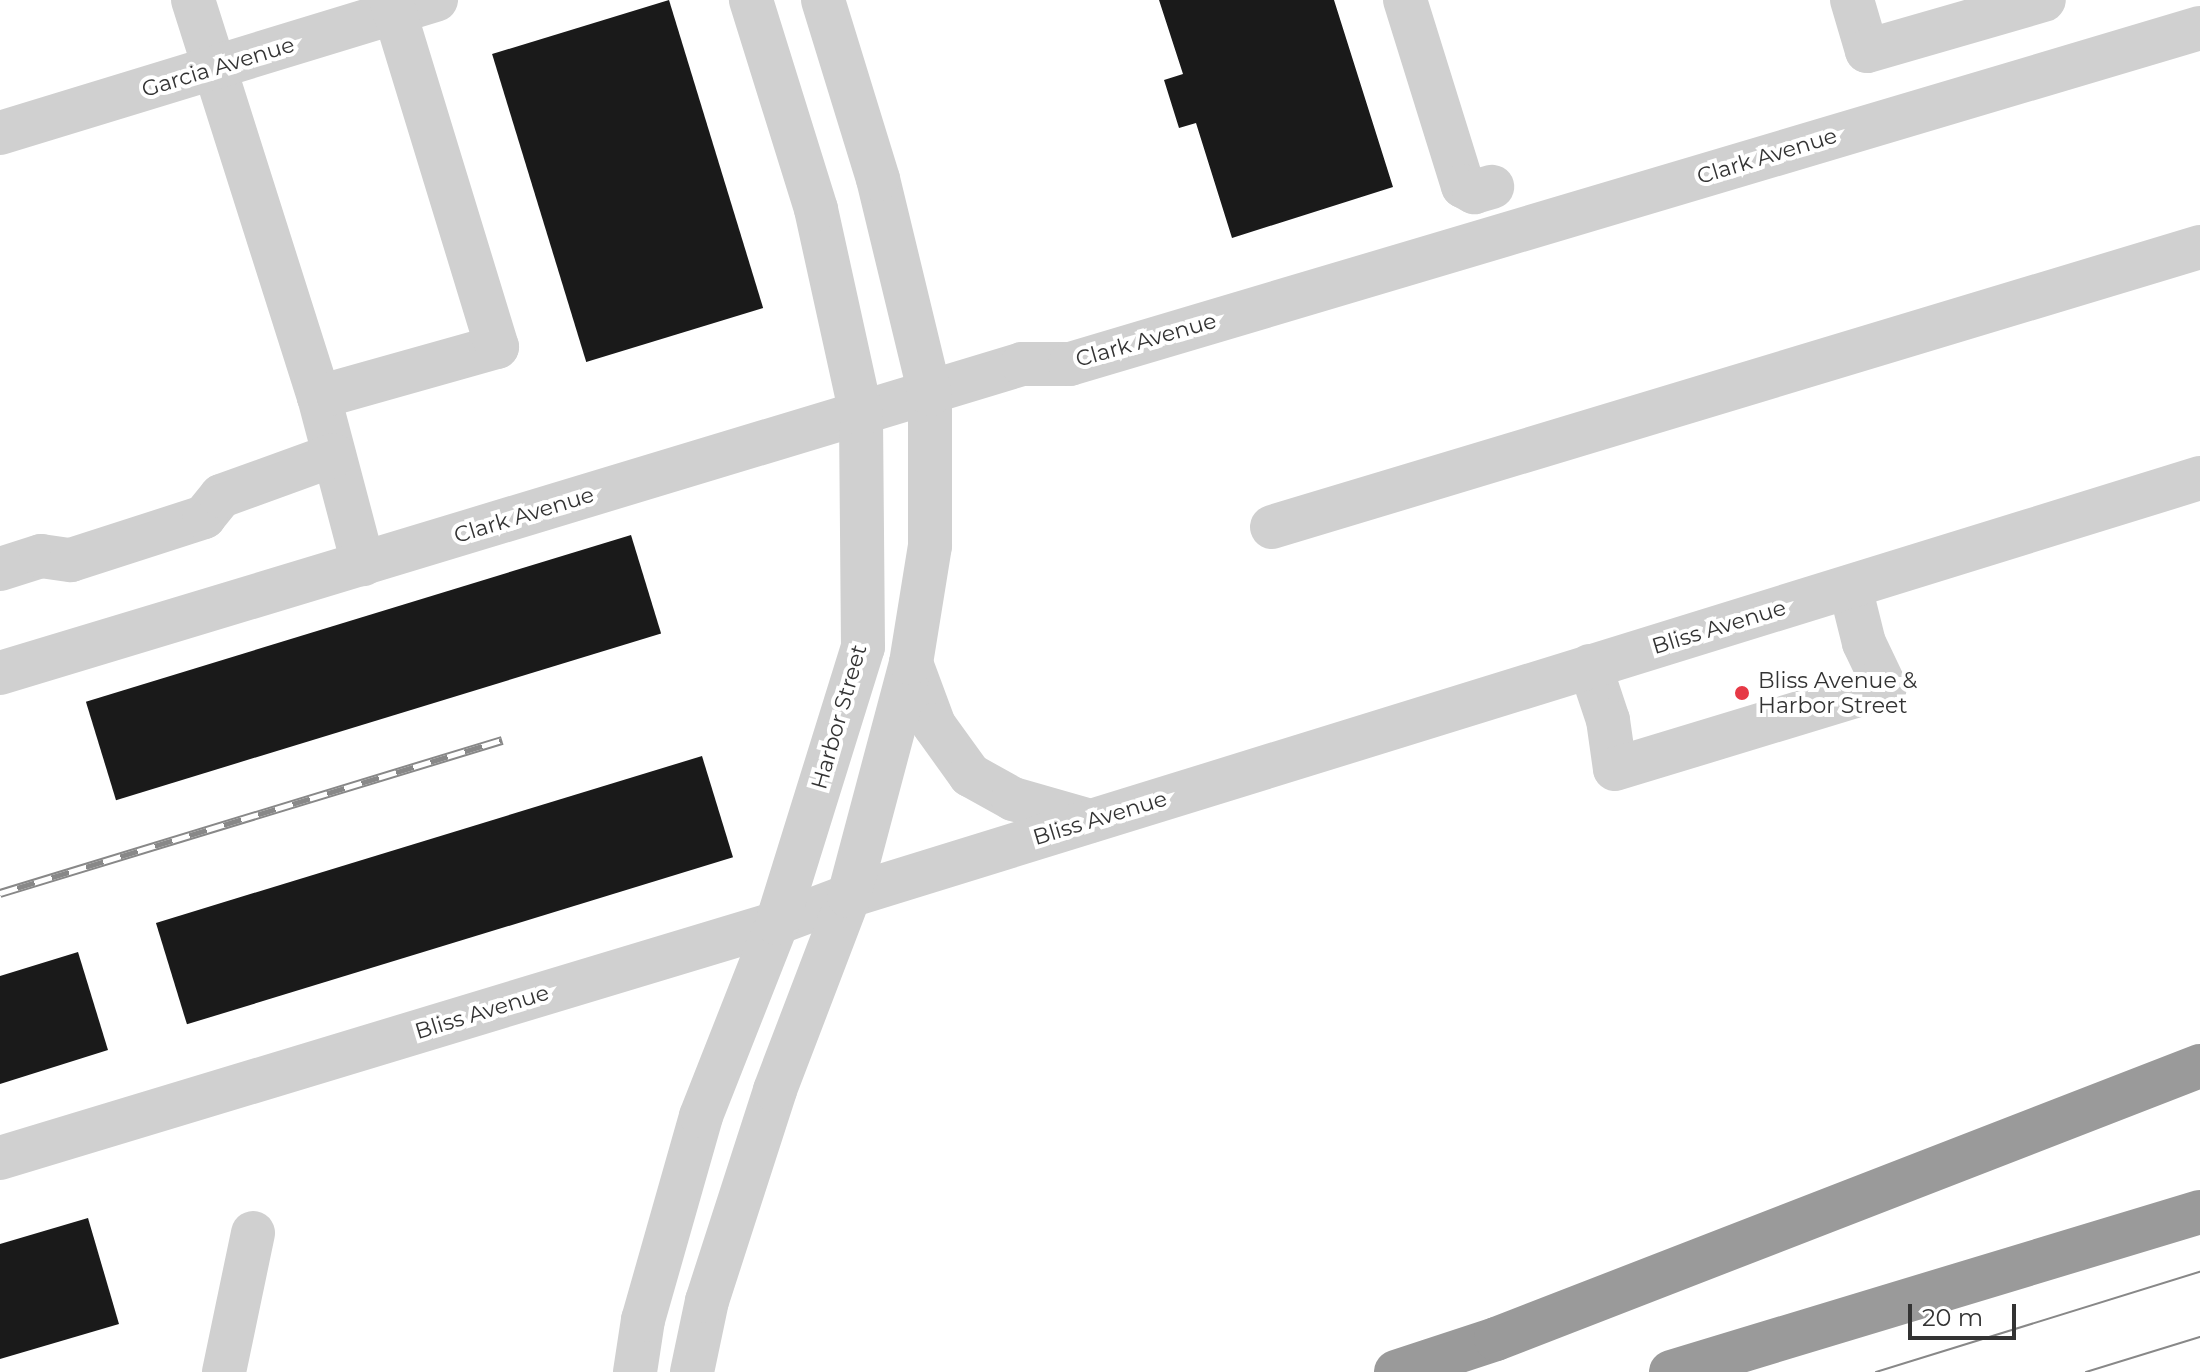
<!DOCTYPE html>
<html>
<head>
<meta charset="utf-8">
<style>
	body { margin:0 }
	#map { position:relative; width:2200px; height:1372px; overflow:hidden; background:#fff; font-family:Montserrat,sans-serif }
	div>[style] { position:absolute }
	.building>* { inset:0; background:#1a1a1a; transform-origin:0 0 }
	.minor>* { height:44px; margin:-22px; padding:0 22px; transform-origin:22px; border-radius:22px; background:#d0d0d0 }
	.highway>* { height:44px; margin:-22px; padding:0 22px; transform-origin:22px; border-radius:22px; background:#9a9a9a }
	.tram>* { height:2px; margin:-1px; padding:0 1px; transform-origin:1px; border-radius:1px; background:#888 }
	.rail>* { height:9px; margin-top:-4.5px; transform-origin:0; background:repeating-linear-gradient(90deg,#fff 0 18px,#888 0 36px); box-sizing:border-box; border-block:2px solid #888 }
	.dots>* { width:22px; height:22px; translate:-50% -50%; box-sizing:border-box; border:4px solid #fff; border-radius:50% }
	span { translate:-50% -50%; white-space:nowrap; text-align:center; line-height:1.15; -webkit-text-stroke:8px #fff; paint-order:stroke }
	.street-label { font-size:22px; color:#333 }
	.poi-label { font-size:22px; color:#333 }
	.left { translate:0 -50%; text-align:left }
	.scale { position:absolute; left:1908px; top:1304px; width:108px; height:36px; box-sizing:border-box; border:4px solid #333; border-top:0; padding-left:10px; font-size:24px; line-height:28px; white-space:nowrap; color:#333; -webkit-text-stroke:6px #fff; paint-order:stroke }
</style>
</head>
<body>
<div id="map">
	<div class="building">
		<i style="left:669px;top:0;width:322px;height:185px;rotate:73deg"></i>
		<i style="clip-path:polygon(1159px 0,1334px 0,1393px 187px,1232px 238px,1196px 123px,1179px 128px,1164px 80px,1183px 74px)"></i>
		<i style="left:631px;top:535px;width:103px;height:570px;rotate:73deg"></i>
		<i style="left:702px;top:756px;width:106px;height:571px;rotate:73deg"></i>
		<i style="clip-path:polygon(78px 952px,108px 1050px,0 1084px,0 976px)"></i>
		<i style="clip-path:polygon(88px 1218px,119px 1324px,0 1359px,0 1244px)"></i>
	</div>
	<div class="minor">
		<i style="left:193px;top:0;width:417px;rotate:72.4deg"></i>
		<i style="left:319px;top:397px;width:173px;rotate:75.2deg"></i>
		<i style="left:1405px;top:0;width:195px;rotate:72.7deg"></i>
		<i style="left:1463px;top:186px;width:13px;rotate:29deg"></i>
		<i style="left:1474px;top:192px;width:19px;rotate:-16deg"></i>
		<i style="left:1852px;top:0;width:53px;rotate:73.6deg"></i>
		<i style="left:1867px;top:51px;width:184px;rotate:-16.1deg"></i>
		<i style="left:0;top:133px;width:456px;rotate:-17deg"></i>
		<i style="left:319px;top:397px;width:185px;rotate:-15.7deg"></i>
		<i style="left:497px;top:347px;width:363px;rotate:-107deg"></i>
		<i style="left:1272px;top:527px;width:969px;rotate:-16.79deg"></i>
		<i style="left:0;top:569px;width:43px;rotate:-17.6deg"></i>
		<i style="left:41px;top:556px;width:30px;rotate:8deg"></i>
		<i style="left:71px;top:560px;width:140px;rotate:-17.9deg"></i>
		<i style="left:204px;top:517px;width:27px;rotate:-51deg"></i>
		<i style="left:221px;top:496px;width:120px;rotate:-19.9deg"></i>
		<i style="left:911px;top:663px;width:66px;rotate:69.6deg"></i>
		<i style="left:934px;top:725px;width:62px;rotate:54.2deg"></i>
		<i style="left:970px;top:775px;width:49px;rotate:29.2deg"></i>
		<i style="left:1013px;top:799px;width:80px;rotate:15.9deg"></i>
		<i style="left:1590px;top:666px;width:57px;rotate:71.6deg"></i>
		<i style="left:1608px;top:720px;width:49px;rotate:81.9deg"></i>
		<i style="left:1615px;top:769px;width:282px;rotate:-16.9deg"></i>
		<i style="left:1885px;top:687px;width:49px;rotate:-115.5deg"></i>
		<i style="left:1864px;top:643px;width:58px;rotate:-104deg"></i>
		<i style="left:0;top:673px;width:1068px;rotate:-16.82deg"></i>
		<i style="left:1022px;top:364px;width:48px"></i>
		<i style="left:1070px;top:364px;width:1179px;rotate:-16.56deg"></i>
		<i style="left:0;top:1158px;width:812px;rotate:-16.83deg"></i>
		<i style="left:777px;top:923px;width:77px;rotate:-20.6deg"></i>
		<i style="left:849px;top:896px;width:1414px;rotate:-17.19deg"></i>
		<i style="left:224px;top:1372px;width:142px;rotate:-78.2deg"></i>
		<i style="left:635px;top:1372px;width:53px;rotate:-81.3deg"></i>
		<i style="left:643px;top:1320px;width:212px;rotate:-74.1deg"></i>
		<i style="left:701px;top:1116px;width:207px;rotate:-68.5deg"></i>
		<i style="left:777px;top:923px;width:289px;rotate:-72.7deg"></i>
		<i style="left:863px;top:647px;width:233px;rotate:-90.5deg"></i>
		<i style="left:861px;top:414px;width:210px;rotate:-102.4deg"></i>
		<i style="left:816px;top:209px;width:219px;rotate:-107.3deg"></i>
		<i style="left:692px;top:1372px;width:73px;rotate:-78.1deg"></i>
		<i style="left:707px;top:1301px;width:222px;rotate:-72.1deg"></i>
		<i style="left:775px;top:1090px;width:208px;rotate:-69.1deg"></i>
		<i style="left:849px;top:896px;width:241px;rotate:-75.1deg"></i>
		<i style="left:911px;top:663px;width:119px;rotate:-80.8deg"></i>
		<i style="left:930px;top:546px;width:152px;rotate:-90deg"></i>
		<i style="left:930px;top:394px;width:221px;rotate:-103.6deg"></i>
		<i style="left:878px;top:179px;width:187px;rotate:-107.1deg"></i>
	</div>
	<div class="highway">
		<i style="left:1396px;top:1372px;width:105px;rotate:-18.3deg"></i>
		<i style="left:1496px;top:1339px;width:755px;rotate:-21.2deg"></i>
		<i style="left:1671px;top:1372px;width:553px;rotate:-16.83deg"></i>
	</div>
	<div class="tram">
		<i style="left:1876px;top:1372px;width:339px;rotate:-17.2deg"></i>
		<i style="left:2086px;top:1372px;width:119px;rotate:-17.1deg"></i>
	</div>
	<div class="rail">
		<i style="left:0;top:893px;width:525px;rotate:-16.95deg"></i>
	</div>
	<div class="dots">
		<i style="left:1742px;top:693px;background:#e63946"></i>
	</div>
	<div class="street-label">
		<span style="left:218px;top:67px;rotate:-17deg">Garcia Avenue</span>
		<span style="left:1767px;top:156px;rotate:-17deg">Clark Avenue</span>
		<span style="left:1146px;top:340px;rotate:-16deg">Clark Avenue</span>
		<span style="left:524px;top:515px;rotate:-17deg">Clark Avenue</span>
		<span style="left:1719px;top:627px;rotate:-17deg">Bliss Avenue</span>
		<span style="left:839px;top:717px;rotate:-74deg">Harbor Street</span>
		<span style="left:1100px;top:818px;rotate:-17deg">Bliss Avenue</span>
		<span style="left:482px;top:1012px;rotate:-17deg">Bliss Avenue</span>
	</div>
	<div class="poi-label">
		<span class="left" style="left:1758px;top:693px">Bliss Avenue &amp;<br>Harbor Street</span>
	</div>
	<div class="scale">20 m</div>
</div>
</body>
</html>
